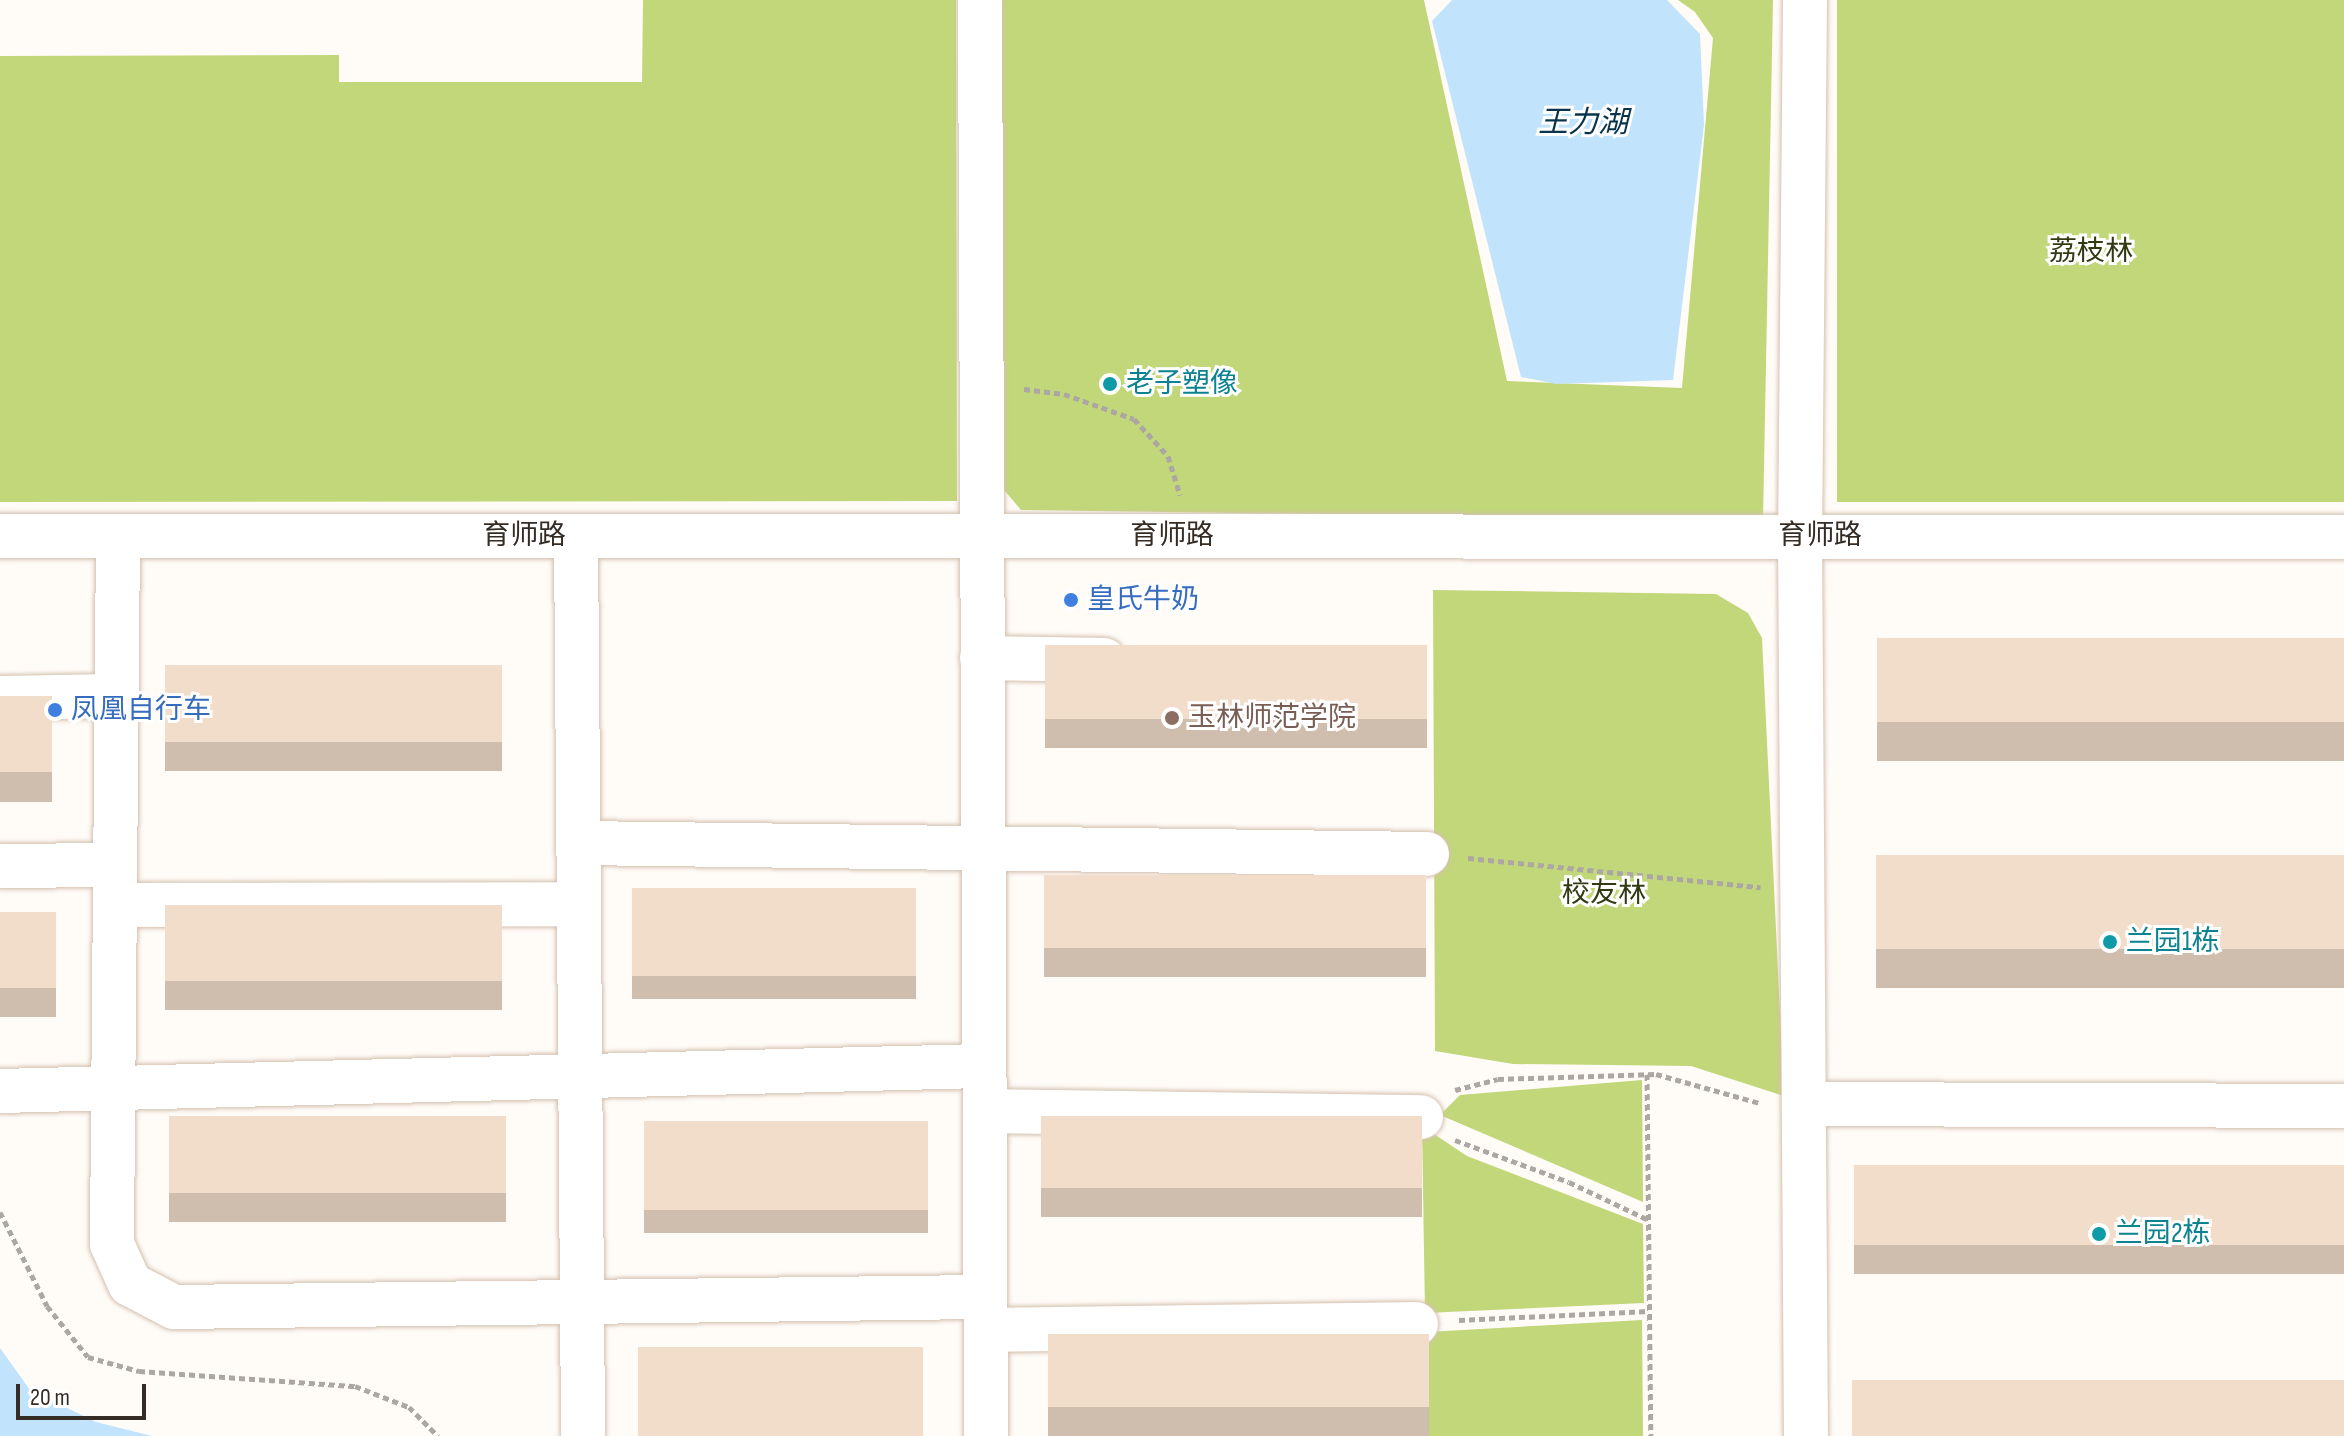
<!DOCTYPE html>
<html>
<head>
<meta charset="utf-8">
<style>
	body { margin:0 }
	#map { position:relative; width:2344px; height:1436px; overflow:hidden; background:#fffbf7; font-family:"Sofia Sans Condensed","Noto Sans SC",sans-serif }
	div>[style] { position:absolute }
	.green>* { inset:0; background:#c2d77a; transform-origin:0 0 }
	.water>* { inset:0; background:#c1e3fb }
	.path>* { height:5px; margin-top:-2.5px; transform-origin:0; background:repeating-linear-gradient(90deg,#aca7a2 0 6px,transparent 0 10px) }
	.roads { filter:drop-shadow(0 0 2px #d4c0ae) drop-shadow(0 0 2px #d4c0ae) }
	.minor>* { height:44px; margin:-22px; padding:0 22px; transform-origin:22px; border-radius:22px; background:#fff }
	.wall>* { inset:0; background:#cfbeae; transform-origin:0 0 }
	.building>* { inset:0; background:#f1ddca; transform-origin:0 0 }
	.dots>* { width:22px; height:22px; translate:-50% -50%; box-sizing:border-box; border:4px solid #fff; border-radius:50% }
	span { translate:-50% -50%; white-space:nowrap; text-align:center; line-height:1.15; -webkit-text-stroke:6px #fff; paint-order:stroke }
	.park-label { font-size:28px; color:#323a13 }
	.culture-label { font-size:28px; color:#0d838f }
	.left { translate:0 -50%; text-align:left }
	.street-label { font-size:28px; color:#342c25 }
	.shop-label { font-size:28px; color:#366cbe }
	.education-label { font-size:28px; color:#785e54 }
	.water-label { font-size:30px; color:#09334a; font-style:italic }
	.scale { position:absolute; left:16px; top:1384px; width:130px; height:36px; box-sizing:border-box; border:4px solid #342c25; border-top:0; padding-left:10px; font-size:24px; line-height:28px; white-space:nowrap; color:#342c25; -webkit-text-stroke:6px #fff; paint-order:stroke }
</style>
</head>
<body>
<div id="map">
	<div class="green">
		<i style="clip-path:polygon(643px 0,956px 0,957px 501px,0 502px,0 56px,339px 55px,339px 82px,642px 82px)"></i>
		<i style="clip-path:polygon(999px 0,1424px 0,1507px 381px,1682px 388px,1713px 38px,1695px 12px,1678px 0,1773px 0,1763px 520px,1021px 510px,999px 484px)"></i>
		<i style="left:1837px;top:0;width:507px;height:502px"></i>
		<i style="clip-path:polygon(1433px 590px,1716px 594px,1748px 613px,1762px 638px,1784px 1096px,1691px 1066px,1513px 1064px,1435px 1051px)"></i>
		<i style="clip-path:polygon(1642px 1080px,1643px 1202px,1440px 1115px,1460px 1095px)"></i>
		<i style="clip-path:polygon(1422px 1126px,1467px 1156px,1643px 1224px,1644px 1303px,1425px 1313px)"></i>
		<i style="clip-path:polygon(1642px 1320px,1643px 1436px,1422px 1436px,1409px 1333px)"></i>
	</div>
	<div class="water">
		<i style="clip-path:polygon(1452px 0,1667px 0,1700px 34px,1704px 125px,1673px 380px,1556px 384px,1521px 377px,1432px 21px)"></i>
		<i style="clip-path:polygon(0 1348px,30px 1390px,96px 1422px,152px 1436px,0 1436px)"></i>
	</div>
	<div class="path">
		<i style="left:1024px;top:389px;width:40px;rotate:7.1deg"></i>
		<i style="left:1064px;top:394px;width:74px;rotate:19.7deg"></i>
		<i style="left:1134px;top:419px;width:50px;rotate:47.4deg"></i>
		<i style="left:1168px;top:456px;width:41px;rotate:72.9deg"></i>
		<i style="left:1468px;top:858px;width:294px;rotate:5.7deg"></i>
		<i style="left:1647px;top:1074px;width:362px;rotate:89.4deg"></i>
		<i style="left:1455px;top:1090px;width:44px;rotate:-14.3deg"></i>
		<i style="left:1498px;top:1079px;width:158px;rotate:-1.8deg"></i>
		<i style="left:1656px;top:1074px;width:108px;rotate:15.6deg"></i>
		<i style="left:1455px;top:1140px;width:121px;rotate:20.2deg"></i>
		<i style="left:1569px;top:1182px;width:89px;rotate:25.4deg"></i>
		<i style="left:0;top:1212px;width:105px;rotate:63.4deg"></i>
		<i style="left:47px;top:1306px;width:65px;rotate:51.2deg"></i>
		<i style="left:88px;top:1357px;width:53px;rotate:15.4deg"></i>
		<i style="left:139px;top:1371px;width:217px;rotate:4deg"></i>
		<i style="left:355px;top:1386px;width:58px;rotate:21.3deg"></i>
		<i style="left:409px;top:1407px;width:41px;rotate:45deg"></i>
		<i style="left:1459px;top:1320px;width:190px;rotate:-2.7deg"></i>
	</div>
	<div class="roads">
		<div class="minor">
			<i style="left:980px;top:0;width:1436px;rotate:89.76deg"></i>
			<i style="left:1805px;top:0;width:536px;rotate:90.53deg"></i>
			<i style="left:1800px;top:536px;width:900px;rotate:89.62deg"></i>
			<i style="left:0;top:536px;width:2344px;rotate:0.02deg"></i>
			<i style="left:118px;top:536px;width:708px;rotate:90.49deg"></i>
			<i style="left:112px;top:1244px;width:44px;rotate:65.8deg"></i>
			<i style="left:130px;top:1284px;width:50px;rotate:27.6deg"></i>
			<i style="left:174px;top:1307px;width:811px;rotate:-0.71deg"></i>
			<i style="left:576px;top:536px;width:900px;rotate:89.55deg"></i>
			<i style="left:982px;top:658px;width:122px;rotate:0.9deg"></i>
			<i style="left:0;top:698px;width:117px;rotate:-1deg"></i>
			<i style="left:578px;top:843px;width:849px;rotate:0.74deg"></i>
			<i style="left:0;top:866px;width:115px;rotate:-0.5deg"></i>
			<i style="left:115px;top:905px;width:463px;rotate:-0.1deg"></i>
			<i style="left:0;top:1091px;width:984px;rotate:-1.46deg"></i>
			<i style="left:1804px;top:1104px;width:540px;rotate:0.21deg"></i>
			<i style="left:985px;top:1111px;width:436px;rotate:0.8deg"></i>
			<i style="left:986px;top:1330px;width:430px;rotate:-0.8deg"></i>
		</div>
	</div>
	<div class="wall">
		<i style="left:1877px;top:638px;width:467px;height:123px"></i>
		<i style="left:1045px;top:645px;width:382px;height:103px"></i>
		<i style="left:165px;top:665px;width:337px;height:106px"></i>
		<i style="left:0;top:696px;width:52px;height:106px"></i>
		<i style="left:1876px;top:855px;width:468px;height:133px"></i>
		<i style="left:1044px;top:875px;width:382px;height:102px"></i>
		<i style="left:632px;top:888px;width:284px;height:111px"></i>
		<i style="left:165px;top:905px;width:337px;height:105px"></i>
		<i style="left:0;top:912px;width:56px;height:105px"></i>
		<i style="left:169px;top:1116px;width:337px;height:106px"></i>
		<i style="left:1041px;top:1116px;width:381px;height:101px"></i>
		<i style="left:644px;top:1121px;width:284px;height:112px"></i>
		<i style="left:1854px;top:1165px;width:490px;height:109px"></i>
		<i style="left:1048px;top:1334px;width:381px;height:102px"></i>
	</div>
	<div class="building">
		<i style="left:1877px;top:638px;width:467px;height:84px"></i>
		<i style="left:1045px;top:645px;width:382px;height:74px"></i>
		<i style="left:165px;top:665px;width:337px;height:77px"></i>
		<i style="left:0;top:696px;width:52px;height:76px"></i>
		<i style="left:1876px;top:855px;width:468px;height:94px"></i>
		<i style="left:1044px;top:875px;width:382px;height:73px"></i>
		<i style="left:632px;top:888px;width:284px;height:88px"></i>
		<i style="left:165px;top:905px;width:337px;height:76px"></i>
		<i style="left:0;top:912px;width:56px;height:76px"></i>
		<i style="left:169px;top:1116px;width:337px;height:77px"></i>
		<i style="left:1041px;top:1116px;width:381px;height:72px"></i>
		<i style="left:644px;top:1121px;width:284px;height:89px"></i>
		<i style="left:1854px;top:1165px;width:490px;height:80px"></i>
		<i style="left:1048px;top:1334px;width:381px;height:73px"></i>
		<i style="left:638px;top:1347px;width:285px;height:89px"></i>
		<i style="left:1852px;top:1380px;width:492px;height:56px"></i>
	</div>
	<div class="dots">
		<i style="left:1110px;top:384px;background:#0f9aa8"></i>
		<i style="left:1071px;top:600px;background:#3f7fe0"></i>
		<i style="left:55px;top:710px;background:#3f7fe0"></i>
		<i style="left:1172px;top:718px;background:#8d6e63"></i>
		<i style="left:2110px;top:942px;background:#0f9aa8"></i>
		<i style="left:2099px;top:1234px;background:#0f9aa8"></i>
	</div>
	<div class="park-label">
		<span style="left:2091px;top:252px">荔枝林</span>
		<span style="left:1604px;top:894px">校友林</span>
	</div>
	<div class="culture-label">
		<span class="left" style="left:1126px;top:384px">老子塑像</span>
		<span class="left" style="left:2126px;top:942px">兰园1栋</span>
		<span class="left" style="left:2115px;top:1234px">兰园2栋</span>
	</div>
	<div class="street-label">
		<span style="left:524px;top:536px">育师路</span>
		<span style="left:1172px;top:536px">育师路</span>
		<span style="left:1820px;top:536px">育师路</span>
	</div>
	<div class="shop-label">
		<span class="left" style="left:1087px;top:600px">皇氏牛奶</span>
		<span class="left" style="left:71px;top:710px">凤凰自行车</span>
	</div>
	<div class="education-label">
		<span class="left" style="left:1188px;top:718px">玉林师范学院</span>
	</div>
	<div class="water-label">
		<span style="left:1583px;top:123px">王力湖</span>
	</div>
	<div class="scale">20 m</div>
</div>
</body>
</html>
